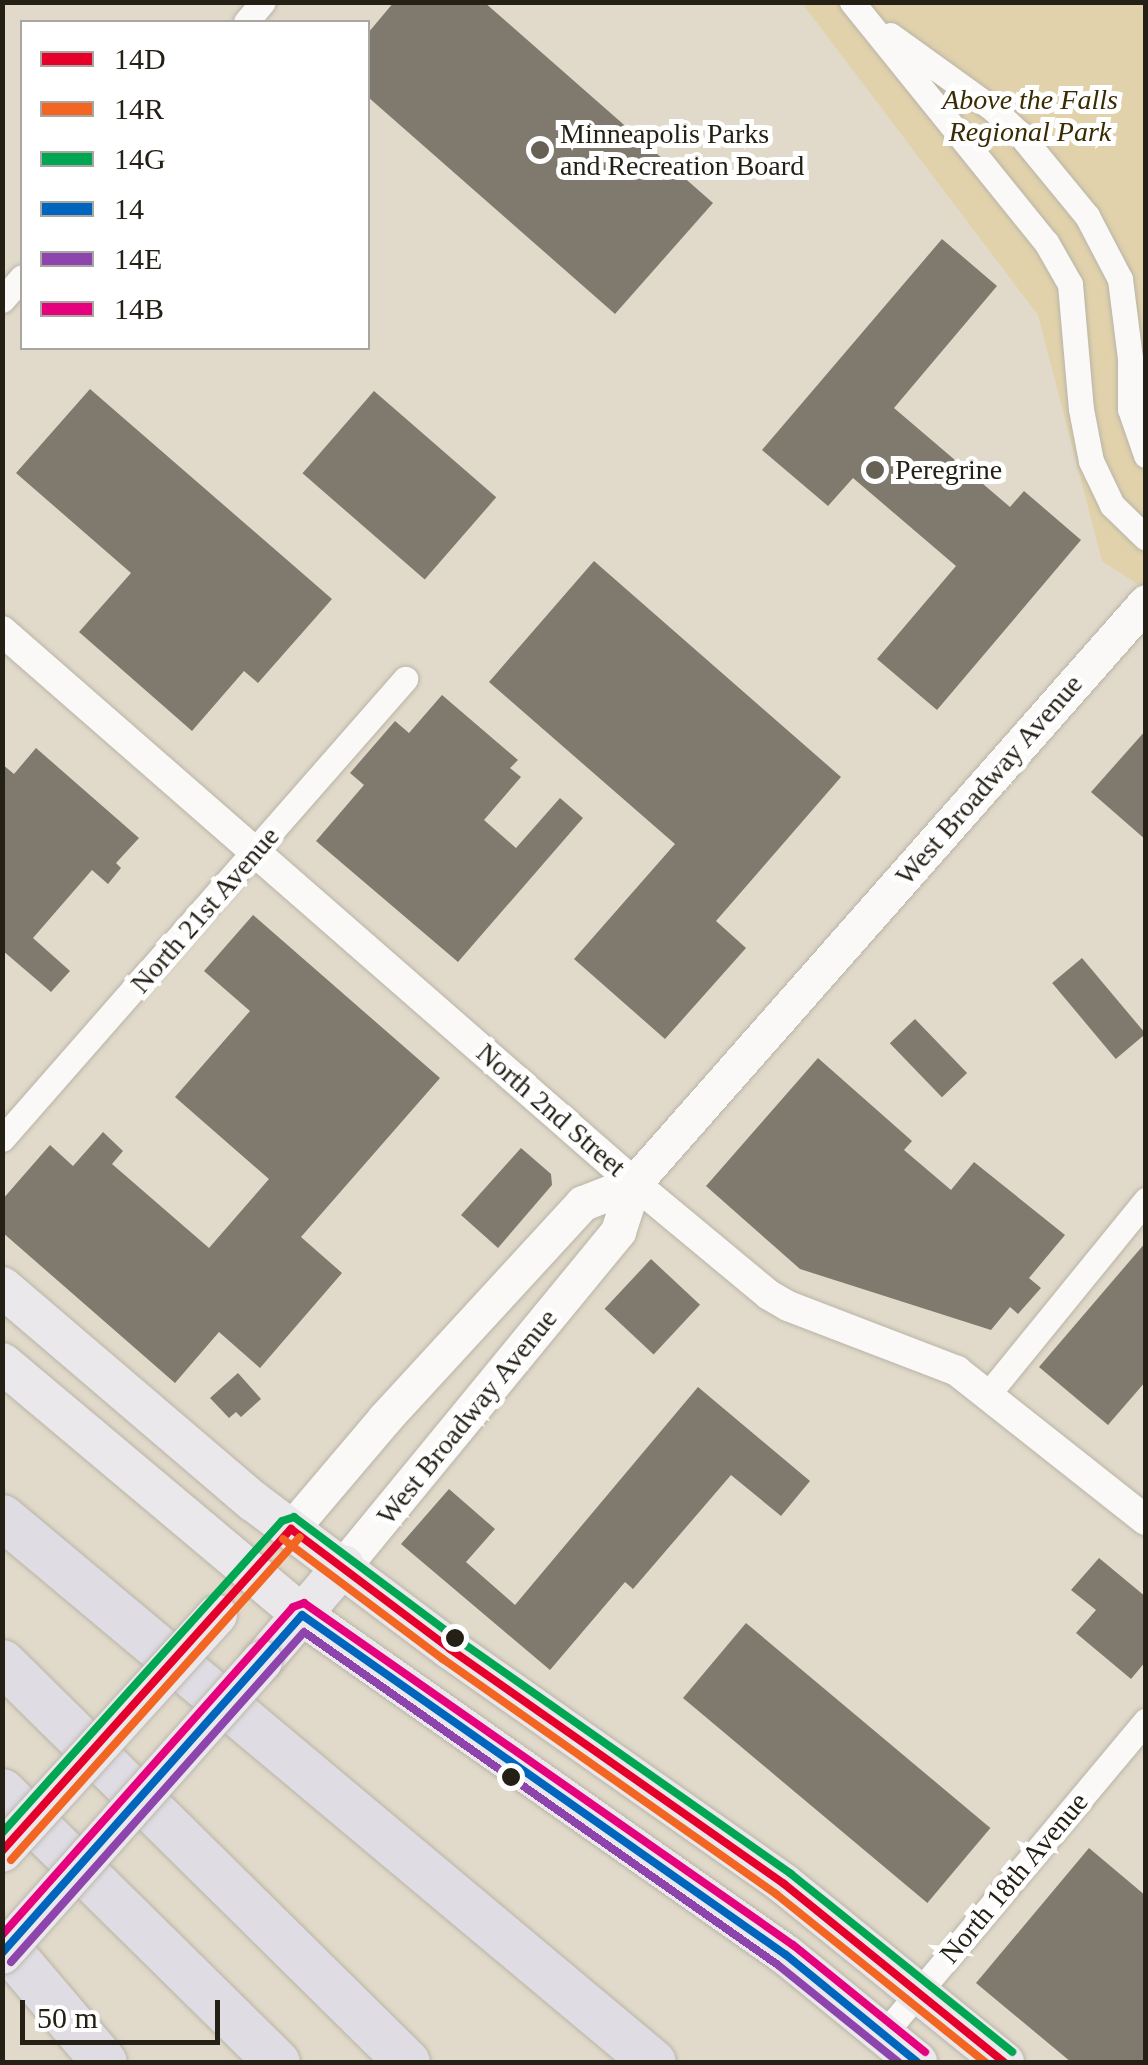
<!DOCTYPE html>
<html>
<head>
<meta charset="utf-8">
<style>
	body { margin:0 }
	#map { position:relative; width:1148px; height:2065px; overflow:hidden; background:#e1daca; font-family:Georgia,serif }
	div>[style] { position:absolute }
	.green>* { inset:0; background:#e1d2ac }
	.building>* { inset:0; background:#7f7a6d; transform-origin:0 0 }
	.roads { filter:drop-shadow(0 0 2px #b9b4a7) drop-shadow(0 0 2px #b9b4a7) }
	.minor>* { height:25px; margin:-12.5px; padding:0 12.5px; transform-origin:12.5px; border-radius:12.5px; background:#faf9f7 }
	.tertiary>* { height:30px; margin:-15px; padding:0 15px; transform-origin:15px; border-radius:15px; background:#faf9f7 }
	.secondary>* { height:35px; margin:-17.5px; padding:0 17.5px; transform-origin:17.5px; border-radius:17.5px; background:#faf9f7 }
	.primary>* { height:40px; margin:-20px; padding:0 20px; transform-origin:20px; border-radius:20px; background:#eae8eb }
	.motorway>* { height:45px; margin:-22.5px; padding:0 22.5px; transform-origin:22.5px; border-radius:22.5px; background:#dfdce3 }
	.bridges { filter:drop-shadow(0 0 2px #bcb8b0) drop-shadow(0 0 2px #bcb8b0) }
	.primary-bridge>* { height:40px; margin:-20px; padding:0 20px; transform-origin:20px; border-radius:20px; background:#eae8eb }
	.bus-1>* { height:8px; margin:-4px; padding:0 4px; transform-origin:4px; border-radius:4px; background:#e4002b }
	.bus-2>* { height:8px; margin:-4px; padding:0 4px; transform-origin:4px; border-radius:4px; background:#f26522 }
	.bus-3>* { height:8px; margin:-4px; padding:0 4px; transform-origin:4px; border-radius:4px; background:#00a651 }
	.bus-4>* { height:8px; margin:-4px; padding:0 4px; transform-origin:4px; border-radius:4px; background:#0065bd }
	.bus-5>* { height:8px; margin:-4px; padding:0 4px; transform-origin:4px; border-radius:4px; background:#8e44ad }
	.bus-6>* { height:8px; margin:-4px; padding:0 4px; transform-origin:4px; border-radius:4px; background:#e5007d }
	.dots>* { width:28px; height:28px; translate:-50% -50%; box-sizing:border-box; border:5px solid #fff; border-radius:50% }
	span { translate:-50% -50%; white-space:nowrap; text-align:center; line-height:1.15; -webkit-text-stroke:10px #fff; paint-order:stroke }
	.park-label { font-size:28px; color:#392b02; font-style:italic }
	.poi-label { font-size:28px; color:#242015 }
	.left { translate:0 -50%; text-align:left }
	.street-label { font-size:28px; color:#242015 }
	.frame { position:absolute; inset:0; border:5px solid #242015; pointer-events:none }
	.legend { position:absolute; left:20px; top:20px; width:350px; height:330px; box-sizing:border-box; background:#fff; border:2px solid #a7a6a1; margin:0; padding:12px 18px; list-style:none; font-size:30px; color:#242015 }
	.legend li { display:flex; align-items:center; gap:20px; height:50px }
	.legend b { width:50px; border:2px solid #a7a6a1 }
	.scale { position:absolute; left:20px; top:2000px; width:200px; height:45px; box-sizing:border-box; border:5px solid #242015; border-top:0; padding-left:12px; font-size:30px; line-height:35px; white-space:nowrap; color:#242015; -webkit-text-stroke:8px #fff; paint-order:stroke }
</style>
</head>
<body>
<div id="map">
	<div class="green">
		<i style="clip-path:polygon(802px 3px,1145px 3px,1145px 589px,1102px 561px,1038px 315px)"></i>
	</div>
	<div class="building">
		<i style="clip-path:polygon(394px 2px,484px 2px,713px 203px,615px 314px,368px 97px,368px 33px)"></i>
		<i style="clip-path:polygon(942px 239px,997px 286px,894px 408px,1010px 507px,1024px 491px,1081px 540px,937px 710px,877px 659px,956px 566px,853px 478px,828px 506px,762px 450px)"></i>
		<i style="clip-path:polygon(90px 389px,332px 599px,258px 683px,244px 671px,192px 731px,79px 632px,131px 573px,16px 473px)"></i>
		<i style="left:374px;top:391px;width:162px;height:109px;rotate:41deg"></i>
		<i style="clip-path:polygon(594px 561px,841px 777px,716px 921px,746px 948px,665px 1039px,574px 959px,675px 844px,489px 682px)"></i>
		<i style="clip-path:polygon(442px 695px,518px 760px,510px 768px,521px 777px,484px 820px,516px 848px,560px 798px,583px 818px,458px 962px,316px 841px,364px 785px,350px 773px,395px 721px,409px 733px)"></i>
		<i style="clip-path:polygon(1146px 730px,1146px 840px,1091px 792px)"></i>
		<i style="clip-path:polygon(36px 748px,139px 838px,116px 863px,121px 868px,108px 884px,92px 870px,33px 938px,70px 971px,51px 992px,2px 950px,2px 764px,14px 774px)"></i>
		<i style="clip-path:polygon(253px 915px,440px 1078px,301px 1237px,342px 1273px,260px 1368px,219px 1332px,175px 1383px,2px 1232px,2px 1200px,50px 1145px,73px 1166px,103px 1132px,123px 1151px,112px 1164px,209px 1248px,269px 1179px,175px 1097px,250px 1011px,204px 971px)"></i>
		<i style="left:1082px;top:958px;width:99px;height:39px;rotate:50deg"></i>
		<i style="left:915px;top:1019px;width:75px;height:35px;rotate:46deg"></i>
		<i style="clip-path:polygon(818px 1058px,912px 1141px,904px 1150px,951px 1190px,974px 1162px,1065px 1235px,1029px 1278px,1041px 1288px,1018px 1314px,1010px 1307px,991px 1330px,800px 1269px,706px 1186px)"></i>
		<i style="clip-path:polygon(521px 1148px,551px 1174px,552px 1185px,498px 1248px,461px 1215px)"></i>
		<i style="clip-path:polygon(1146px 1242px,1146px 1381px,1108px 1425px,1039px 1367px)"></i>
		<i style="left:651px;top:1259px;width:67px;height:68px;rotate:43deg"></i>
		<i style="clip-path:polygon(238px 1373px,261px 1399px,241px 1417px,236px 1412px,229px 1418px,210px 1398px)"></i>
		<i style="clip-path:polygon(698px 1387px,810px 1481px,781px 1516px,731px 1475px,633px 1589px,625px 1582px,550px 1670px,401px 1544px,449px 1489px,495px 1529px,466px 1562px,515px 1605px)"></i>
		<i style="clip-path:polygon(1099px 1558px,1146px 1597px,1146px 1661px,1131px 1679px,1076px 1633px,1096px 1610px,1071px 1590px)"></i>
		<i style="left:746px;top:1623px;width:319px;height:98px;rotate:40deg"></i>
		<i style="clip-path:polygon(1089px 1848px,1146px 1896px,1146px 2062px,1071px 2062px,976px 1983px)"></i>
	</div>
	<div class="roads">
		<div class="minor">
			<i style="left:852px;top:2px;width:309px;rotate:51.1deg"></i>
			<i style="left:1046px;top:242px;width:48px;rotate:60.3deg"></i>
			<i style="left:1070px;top:284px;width:125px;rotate:85deg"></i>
			<i style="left:1081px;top:409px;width:53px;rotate:79.1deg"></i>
			<i style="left:1091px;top:461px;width:49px;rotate:64.5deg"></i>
			<i style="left:1112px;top:505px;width:47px;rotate:44.1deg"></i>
			<i style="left:246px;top:22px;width:26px;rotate:-50deg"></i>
			<i style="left:890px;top:35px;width:127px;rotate:35.7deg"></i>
			<i style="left:993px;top:109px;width:34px;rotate:43deg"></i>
			<i style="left:1018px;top:132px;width:109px;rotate:50.6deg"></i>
			<i style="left:1087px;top:216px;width:71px;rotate:62.4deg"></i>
			<i style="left:1120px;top:279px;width:80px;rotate:82.8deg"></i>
			<i style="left:1130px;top:358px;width:51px;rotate:90deg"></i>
			<i style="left:1130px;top:409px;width:49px;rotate:70.8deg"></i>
			<i style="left:2px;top:300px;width:30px;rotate:-49deg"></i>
			<i style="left:2px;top:1139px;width:612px;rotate:-48.78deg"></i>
			<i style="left:989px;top:1393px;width:249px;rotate:-50.9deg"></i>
			<i style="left:883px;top:2035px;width:410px;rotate:-50.1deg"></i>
		</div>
		<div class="tertiary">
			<i style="left:2px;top:631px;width:839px;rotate:41.13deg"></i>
			<i style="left:634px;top:1183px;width:175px;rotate:39.7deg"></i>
			<i style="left:769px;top:1295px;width:22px;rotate:30deg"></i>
			<i style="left:788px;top:1306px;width:181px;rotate:21deg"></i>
			<i style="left:957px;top:1371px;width:241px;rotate:38.3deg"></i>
		</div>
		<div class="secondary">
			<i style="left:291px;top:1529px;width:145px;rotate:-49.7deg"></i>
			<i style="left:385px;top:1418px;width:292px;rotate:-47.4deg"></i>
			<i style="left:583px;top:1203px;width:55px;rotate:-21.4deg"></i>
			<i style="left:344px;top:1565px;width:432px;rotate:-50.6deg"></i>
			<i style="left:618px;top:1231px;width:51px;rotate:-71.6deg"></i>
			<i style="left:634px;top:1183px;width:774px;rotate:-48.61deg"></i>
		</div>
		<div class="primary">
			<i style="left:2px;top:1287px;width:330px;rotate:40.5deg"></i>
			<i style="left:253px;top:1501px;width:246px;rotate:36.9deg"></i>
			<i style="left:450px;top:1649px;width:408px;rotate:35.1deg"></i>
			<i style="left:784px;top:1884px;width:283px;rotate:39deg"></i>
			<i style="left:2px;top:1363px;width:392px;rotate:40deg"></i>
			<i style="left:302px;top:1615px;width:591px;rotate:35.09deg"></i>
			<i style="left:786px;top:1955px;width:169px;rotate:39.2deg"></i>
			<i style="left:262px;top:1661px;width:126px;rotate:-49.5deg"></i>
		</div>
		<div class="motorway">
			<i style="left:2px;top:1517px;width:849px;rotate:39.94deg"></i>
			<i style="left:2px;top:1662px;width:569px;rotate:44.64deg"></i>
			<i style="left:2px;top:1791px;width:386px;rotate:44.6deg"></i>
			<i style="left:2px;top:1942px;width:157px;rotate:49.6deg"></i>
		</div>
	</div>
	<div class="bridges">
		<div class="primary-bridge">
			<i style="left:2px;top:1852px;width:320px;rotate:-47.8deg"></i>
			<i style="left:2px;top:1954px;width:392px;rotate:-48.4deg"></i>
		</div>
	</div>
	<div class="bus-1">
		<i style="left:291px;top:1529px;width:199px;rotate:37deg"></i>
		<i style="left:450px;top:1649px;width:408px;rotate:35.1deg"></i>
		<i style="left:784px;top:1884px;width:283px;rotate:39deg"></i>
		<i style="left:2px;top:1851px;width:433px;rotate:-48.1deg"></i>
	</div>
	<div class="bus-2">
		<i style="left:283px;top:1539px;width:200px;rotate:36.9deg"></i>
		<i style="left:443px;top:1659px;width:408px;rotate:35.2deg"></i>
		<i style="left:776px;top:1894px;width:268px;rotate:38.8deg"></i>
		<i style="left:11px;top:1860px;width:433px;rotate:-48.2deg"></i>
	</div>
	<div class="bus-3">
		<i style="left:2px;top:1833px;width:419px;rotate:-48.1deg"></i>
		<i style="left:282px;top:1521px;width:13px;rotate:-18deg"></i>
		<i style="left:294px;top:1517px;width:204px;rotate:36.8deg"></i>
		<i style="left:457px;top:1639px;width:408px;rotate:35.1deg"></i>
		<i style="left:791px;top:1874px;width:284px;rotate:38.8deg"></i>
	</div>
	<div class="bus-4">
		<i style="left:2px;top:1953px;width:452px;rotate:-48.4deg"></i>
		<i style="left:302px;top:1615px;width:591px;rotate:35.09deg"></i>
		<i style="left:786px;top:1955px;width:169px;rotate:39.2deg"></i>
	</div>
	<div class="bus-5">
		<i style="left:11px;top:1962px;width:441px;rotate:-48.4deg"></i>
		<i style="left:304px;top:1632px;width:579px;rotate:35.09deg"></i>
		<i style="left:778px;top:1965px;width:154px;rotate:38.9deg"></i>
	</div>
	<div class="bus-6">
		<i style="left:2px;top:1935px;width:438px;rotate:-48.4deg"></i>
		<i style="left:293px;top:1607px;width:12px;rotate:-20deg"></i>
		<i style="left:304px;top:1603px;width:597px;rotate:34.97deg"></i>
		<i style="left:793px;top:1945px;width:170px;rotate:39deg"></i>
	</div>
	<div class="dots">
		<i style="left:540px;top:150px;background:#666154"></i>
		<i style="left:875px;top:470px;background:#666154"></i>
		<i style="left:455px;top:1638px;background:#242015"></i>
		<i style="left:511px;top:1777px;background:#242015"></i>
	</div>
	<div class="park-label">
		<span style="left:1030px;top:116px">Above the Falls<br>Regional Park</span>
	</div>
	<div class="poi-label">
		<span class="left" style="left:560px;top:150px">Minneapolis Parks<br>and Recreation Board</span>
		<span class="left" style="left:895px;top:470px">Peregrine</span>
	</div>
	<div class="street-label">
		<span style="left:989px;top:780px;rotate:-49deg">West Broadway Avenue</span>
		<span style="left:205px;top:910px;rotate:-49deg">North 21st Avenue</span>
		<span style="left:551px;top:1110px;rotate:41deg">North 2nd Street</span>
		<span style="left:467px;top:1417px;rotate:-51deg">West Broadway Avenue</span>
		<span style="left:1014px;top:1878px;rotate:-50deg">North 18th Avenue</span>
	</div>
	<div class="frame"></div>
	<ul class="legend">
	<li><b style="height:12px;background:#e4002b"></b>14D</li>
	<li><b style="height:12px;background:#f26522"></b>14R</li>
	<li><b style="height:12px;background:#00a651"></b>14G</li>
	<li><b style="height:12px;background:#0065bd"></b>14</li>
	<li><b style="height:12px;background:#8e44ad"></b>14E</li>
	<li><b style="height:12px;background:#e5007d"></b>14B</li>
	</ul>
	<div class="scale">50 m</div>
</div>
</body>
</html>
